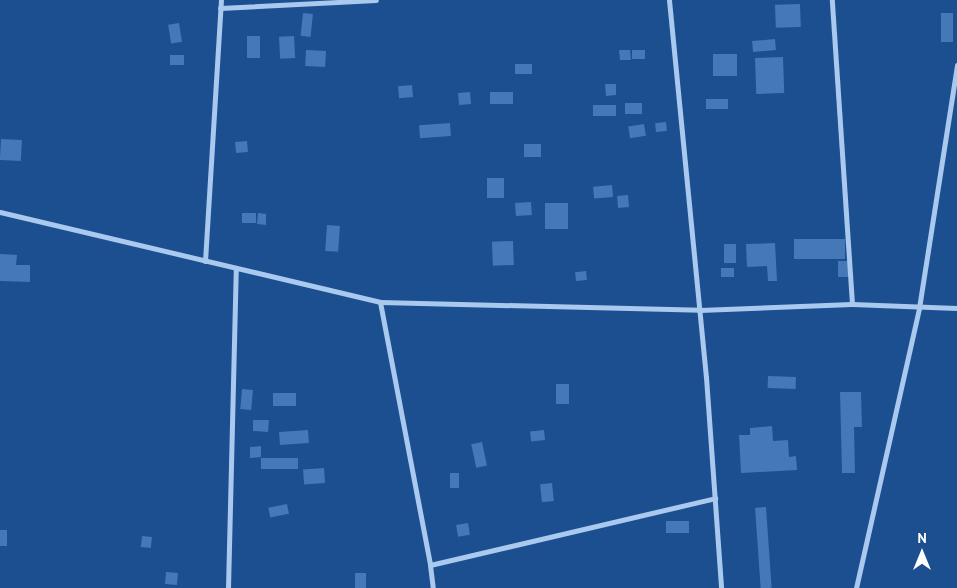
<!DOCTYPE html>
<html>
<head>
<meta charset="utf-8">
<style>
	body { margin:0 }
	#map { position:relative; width:957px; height:588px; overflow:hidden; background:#1b4f8f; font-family:"PT Sans",sans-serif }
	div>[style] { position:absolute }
	.building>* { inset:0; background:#4478b7; transform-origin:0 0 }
	.minor>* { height:5px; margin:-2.5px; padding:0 2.5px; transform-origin:2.5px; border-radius:2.5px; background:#a9c9ee }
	span { translate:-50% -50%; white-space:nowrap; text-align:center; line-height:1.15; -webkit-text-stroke:4.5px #1b4f8f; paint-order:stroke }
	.north { position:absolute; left:897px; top:528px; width:50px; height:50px; -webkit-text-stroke:4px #1b4f8f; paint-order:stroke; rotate:0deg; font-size:14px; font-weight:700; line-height:20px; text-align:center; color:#fff }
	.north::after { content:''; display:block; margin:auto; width:18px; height:22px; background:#fff; clip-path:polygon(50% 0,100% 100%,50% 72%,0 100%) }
</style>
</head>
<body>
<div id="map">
	<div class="building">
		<i style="left:800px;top:4px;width:23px;height:25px;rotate:88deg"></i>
		<i style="left:303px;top:13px;width:10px;height:23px;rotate:6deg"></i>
		<i style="left:941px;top:13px;width:12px;height:29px"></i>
		<i style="left:179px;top:23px;width:19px;height:11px;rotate:81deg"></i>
		<i style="left:247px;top:36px;width:13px;height:22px"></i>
		<i style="left:294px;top:36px;width:22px;height:15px;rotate:87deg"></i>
		<i style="left:775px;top:39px;width:11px;height:23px;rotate:85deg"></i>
		<i style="left:306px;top:50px;width:20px;height:16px;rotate:3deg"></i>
		<i style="clip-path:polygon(619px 50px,630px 50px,631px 60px,620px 60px)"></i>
		<i style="left:632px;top:50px;width:13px;height:9px"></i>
		<i style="left:713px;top:54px;width:24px;height:22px"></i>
		<i style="left:170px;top:55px;width:14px;height:10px"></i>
		<i style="left:783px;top:57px;width:36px;height:28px;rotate:88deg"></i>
		<i style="left:532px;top:64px;width:10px;height:17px;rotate:90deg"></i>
		<i style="clip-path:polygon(605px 84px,616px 84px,616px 95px,606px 96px)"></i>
		<i style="left:412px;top:85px;width:12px;height:14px;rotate:85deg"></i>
		<i style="left:470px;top:92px;width:12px;height:12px;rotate:85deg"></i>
		<i style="left:490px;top:92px;width:23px;height:12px"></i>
		<i style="left:706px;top:99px;width:22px;height:10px"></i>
		<i style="left:625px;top:103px;width:17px;height:11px"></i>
		<i style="left:616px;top:105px;width:11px;height:23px;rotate:90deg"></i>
		<i style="left:666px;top:122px;width:9px;height:11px;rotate:84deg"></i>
		<i style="left:450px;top:123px;width:13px;height:31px;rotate:86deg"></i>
		<i style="left:644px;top:124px;width:12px;height:16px;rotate:81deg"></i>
		<i style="left:1px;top:139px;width:21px;height:21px;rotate:3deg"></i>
		<i style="left:247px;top:141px;width:11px;height:12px;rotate:85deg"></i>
		<i style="left:524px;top:144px;width:17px;height:13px"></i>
		<i style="left:504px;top:178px;width:20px;height:17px;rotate:90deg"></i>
		<i style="left:612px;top:185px;width:12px;height:19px;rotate:85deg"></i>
		<i style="left:628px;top:195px;width:12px;height:11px;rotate:85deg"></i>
		<i style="left:531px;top:202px;width:13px;height:16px;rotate:86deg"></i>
		<i style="left:545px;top:203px;width:23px;height:26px"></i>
		<i style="left:242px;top:213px;width:14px;height:10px"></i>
		<i style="clip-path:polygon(258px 213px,266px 214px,266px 225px,257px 224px)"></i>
		<i style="left:327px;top:225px;width:13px;height:26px;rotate:4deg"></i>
		<i style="left:845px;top:239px;width:20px;height:51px;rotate:90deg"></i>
		<i style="left:513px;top:241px;width:24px;height:21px;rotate:88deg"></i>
		<i style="clip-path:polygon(775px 243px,777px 281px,768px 281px,767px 266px,747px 267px,746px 244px)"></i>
		<i style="left:724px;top:244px;width:12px;height:19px"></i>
		<i style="clip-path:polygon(0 254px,17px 255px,16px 265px,30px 265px,30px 282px,0 281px)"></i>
		<i style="left:838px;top:261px;width:10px;height:16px"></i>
		<i style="left:721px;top:268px;width:13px;height:9px"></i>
		<i style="left:586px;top:271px;width:9px;height:11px;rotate:84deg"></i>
		<i style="left:768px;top:376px;width:28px;height:12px;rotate:2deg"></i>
		<i style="left:556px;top:384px;width:13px;height:20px"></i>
		<i style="left:242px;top:389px;width:11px;height:20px;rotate:5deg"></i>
		<i style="clip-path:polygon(840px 392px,861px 392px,862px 427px,854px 427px,855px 473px,842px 473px)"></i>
		<i style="left:273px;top:393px;width:23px;height:13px"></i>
		<i style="clip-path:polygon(253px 420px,269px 420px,268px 432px,253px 431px)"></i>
		<i style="clip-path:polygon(772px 426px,773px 441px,788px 440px,789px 457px,796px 456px,797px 470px,741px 473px,739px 435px,750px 435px,750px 428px)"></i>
		<i style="left:308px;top:430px;width:13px;height:29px;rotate:86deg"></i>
		<i style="left:544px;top:430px;width:10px;height:14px;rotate:84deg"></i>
		<i style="left:482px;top:442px;width:24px;height:11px;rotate:78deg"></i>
		<i style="clip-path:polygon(261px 446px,261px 457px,250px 458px,250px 447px)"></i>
		<i style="left:298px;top:458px;width:11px;height:37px;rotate:90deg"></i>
		<i style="left:324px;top:468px;width:15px;height:21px;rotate:86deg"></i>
		<i style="left:450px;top:473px;width:9px;height:15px"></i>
		<i style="left:552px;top:483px;width:18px;height:12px;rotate:84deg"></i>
		<i style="left:287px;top:504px;width:10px;height:19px;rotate:79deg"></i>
		<i style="left:766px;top:507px;width:81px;height:11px;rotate:86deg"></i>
		<i style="left:689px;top:521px;width:12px;height:23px;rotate:90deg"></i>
		<i style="left:468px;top:523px;width:12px;height:12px;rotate:81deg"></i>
		<i style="left:0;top:530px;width:7px;height:16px"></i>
		<i style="left:142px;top:536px;width:10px;height:11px;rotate:6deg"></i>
		<i style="left:166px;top:572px;width:12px;height:12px;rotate:5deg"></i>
		<i style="left:366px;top:573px;width:15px;height:11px;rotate:90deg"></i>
	</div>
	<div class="minor">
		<i style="left:669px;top:0;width:379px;rotate:84.4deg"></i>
		<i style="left:706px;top:377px;width:212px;rotate:85.9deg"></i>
		<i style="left:220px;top:8px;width:156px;rotate:-2.9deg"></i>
		<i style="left:0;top:212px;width:391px;rotate:13.3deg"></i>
		<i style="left:380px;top:302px;width:320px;rotate:1.4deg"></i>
		<i style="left:700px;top:310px;width:152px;rotate:-2.3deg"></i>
		<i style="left:852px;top:304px;width:305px;rotate:-93.8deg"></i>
		<i style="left:205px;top:261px;width:261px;rotate:-86.5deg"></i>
		<i style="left:380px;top:302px;width:268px;rotate:79.2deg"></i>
		<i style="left:430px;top:565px;width:293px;rotate:-13.2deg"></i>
		<i style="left:852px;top:304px;width:105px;rotate:2.2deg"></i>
		<i style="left:430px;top:565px;width:23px;rotate:83deg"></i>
		<i style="left:228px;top:588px;width:319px;rotate:-88.6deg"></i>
		<i style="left:856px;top:588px;width:287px;rotate:-77.3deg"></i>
		<i style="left:919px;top:308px;width:246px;rotate:-81.1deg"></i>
	</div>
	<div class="north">N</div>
</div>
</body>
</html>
